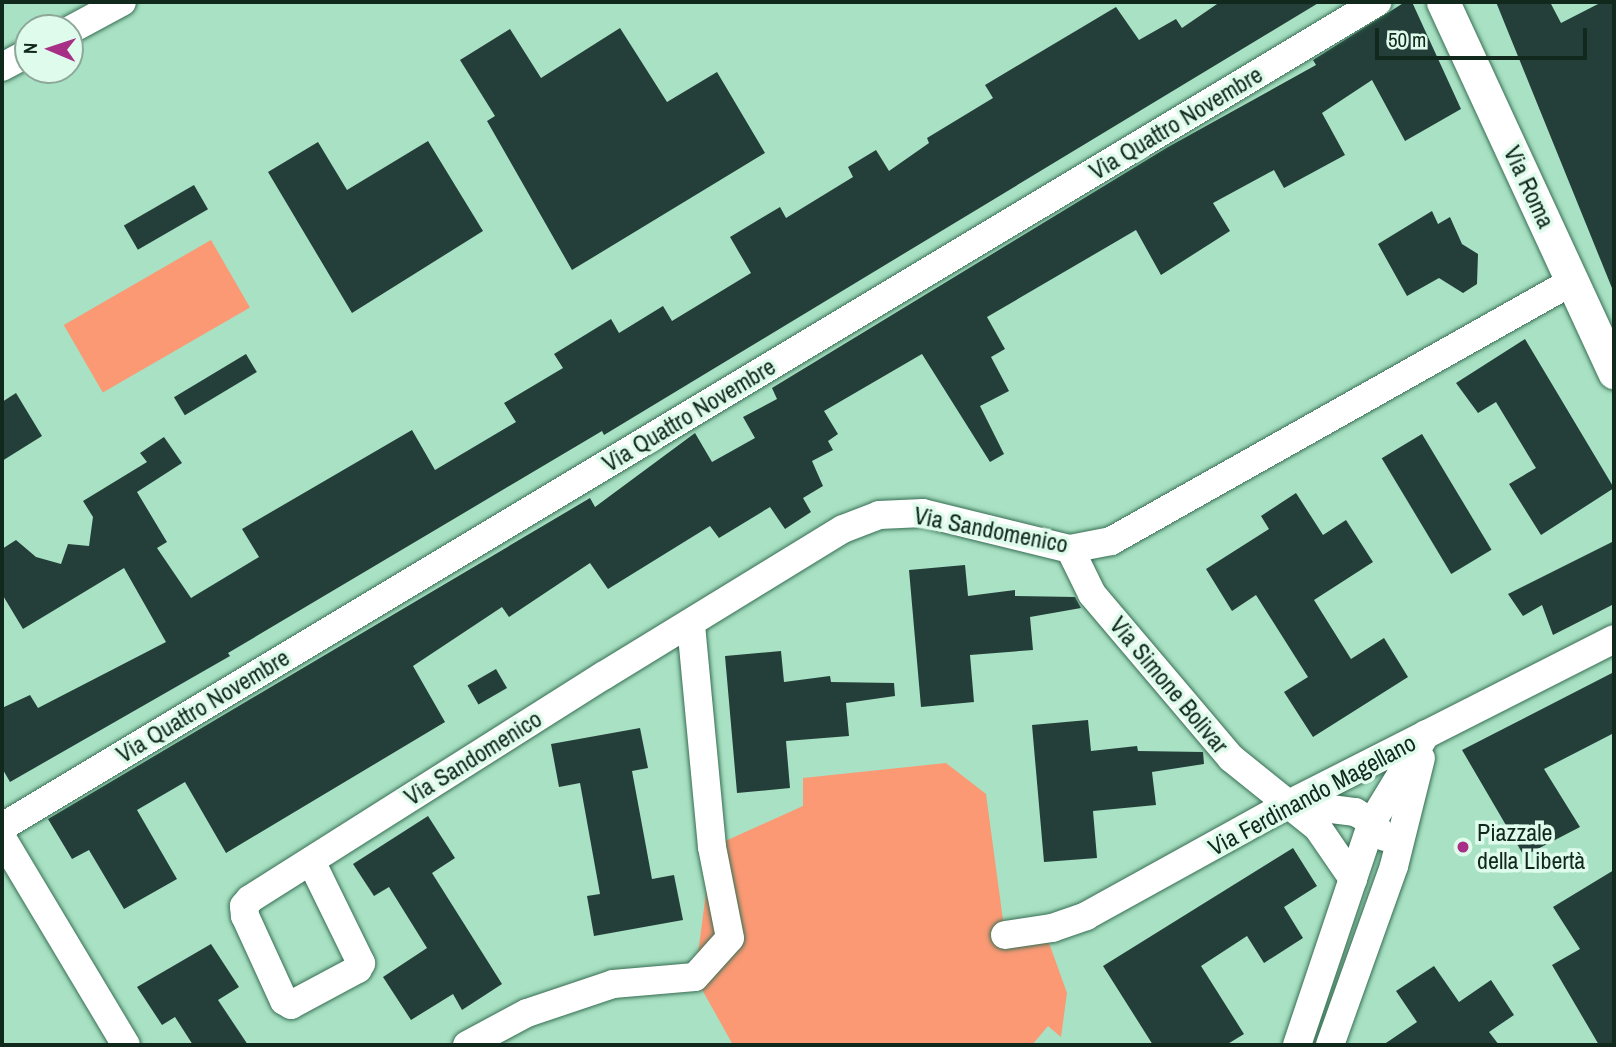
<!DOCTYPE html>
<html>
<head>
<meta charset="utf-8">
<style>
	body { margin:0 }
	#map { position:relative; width:1616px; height:1047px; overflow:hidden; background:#a8e1c3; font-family:"Archivo Narrow",sans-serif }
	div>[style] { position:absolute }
	.green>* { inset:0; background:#fa9974; transform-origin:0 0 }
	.building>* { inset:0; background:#243f3a; transform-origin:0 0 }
	.roads { filter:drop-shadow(0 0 2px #386e54) drop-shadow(0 0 2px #386e54) }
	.minor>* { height:28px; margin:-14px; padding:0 14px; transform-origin:14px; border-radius:14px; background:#fff }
	.tertiary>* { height:33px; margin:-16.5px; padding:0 16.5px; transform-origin:16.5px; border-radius:16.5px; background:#fff }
	.dots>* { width:19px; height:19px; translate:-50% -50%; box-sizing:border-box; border:4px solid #dffbeb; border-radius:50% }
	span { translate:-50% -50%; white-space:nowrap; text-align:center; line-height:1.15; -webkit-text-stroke:7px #dffbeb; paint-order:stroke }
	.street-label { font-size:24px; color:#11281d }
	.poi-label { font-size:24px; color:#11281d }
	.left { translate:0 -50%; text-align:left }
	.frame { position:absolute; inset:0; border:4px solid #11281d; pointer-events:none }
	.north { position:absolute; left:14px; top:14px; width:70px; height:70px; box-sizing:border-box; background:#dffbeb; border:2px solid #8da799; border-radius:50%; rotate:272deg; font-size:19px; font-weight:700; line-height:28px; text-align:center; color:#11281d }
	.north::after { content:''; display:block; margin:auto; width:24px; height:32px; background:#a72f85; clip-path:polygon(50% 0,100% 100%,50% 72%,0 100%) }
	.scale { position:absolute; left:1375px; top:28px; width:212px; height:32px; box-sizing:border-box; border:4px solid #11281d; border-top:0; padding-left:9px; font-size:21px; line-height:24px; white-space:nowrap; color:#11281d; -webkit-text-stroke:5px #dffbeb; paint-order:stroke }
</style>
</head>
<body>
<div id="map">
	<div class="green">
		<i style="left:211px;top:240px;width:78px;height:170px;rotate:60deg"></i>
		<i style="clip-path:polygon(946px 763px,986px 794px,1005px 935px,1044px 929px,1067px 993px,1061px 1037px,1048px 1026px,1032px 1045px,733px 1045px,695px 977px,712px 847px,803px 806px,803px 778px)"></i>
	</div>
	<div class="building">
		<i style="clip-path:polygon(1220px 2px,1320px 2px,604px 435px,602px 431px,228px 653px,230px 656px,10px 782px,2px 768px,2px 708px,30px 695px,38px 708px,166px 642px,124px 568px,23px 629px,2px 594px,2px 549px,16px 540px,36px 557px,61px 564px,68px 544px,89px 546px,93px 517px,83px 501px,147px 462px,140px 453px,164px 437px,182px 463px,137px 492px,167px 542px,157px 548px,191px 598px,259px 557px,242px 529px,412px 430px,435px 470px,516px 422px,504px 403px,563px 368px,554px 354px,611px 319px,619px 333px,663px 306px,672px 321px,751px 273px,730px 237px,780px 207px,786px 218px,853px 177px,848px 167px,876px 150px,889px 171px,929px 143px,927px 138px,993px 98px,985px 85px,1116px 7px,1139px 40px,1176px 19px,1182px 28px)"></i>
		<i style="clip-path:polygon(1405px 2px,1412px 2px,1461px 109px,1405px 141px,1372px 80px,1322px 113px,1345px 155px,1284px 188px,1274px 170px,1213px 203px,1230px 231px,1161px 275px,1136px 230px,987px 317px,1005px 349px,991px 357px,1009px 391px,980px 406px,1004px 454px,990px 462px,922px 354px,824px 411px,838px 434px,828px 441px,833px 450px,812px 461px,823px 486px,803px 498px,811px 512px,785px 529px,770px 507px,719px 538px,710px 526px,608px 589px,590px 563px,509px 617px,502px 607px,413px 666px,445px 722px,226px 853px,185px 782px,137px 810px,177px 879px,124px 909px,89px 850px,72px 859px,48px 819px,590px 498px,595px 507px,695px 433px,712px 462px,755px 438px,743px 417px,777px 399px,772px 388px,1168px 147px,1316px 65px,1313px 60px)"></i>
		<i style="clip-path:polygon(1496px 2px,1550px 2px,1561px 23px,1602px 2px,1614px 2px,1614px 293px)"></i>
		<i style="clip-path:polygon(620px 28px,667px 102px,717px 72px,765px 153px,572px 270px,487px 121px,495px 116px,460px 60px,510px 29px,541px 78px)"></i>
		<i style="clip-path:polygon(428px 141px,483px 231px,352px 313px,268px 172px,318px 142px,347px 190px)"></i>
		<i style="left:194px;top:185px;width:28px;height:81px;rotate:60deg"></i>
		<i style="clip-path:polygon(1432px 211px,1438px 224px,1450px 217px,1462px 244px,1478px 254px,1477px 284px,1463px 293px,1439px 278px,1407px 296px,1378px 244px)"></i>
		<i style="clip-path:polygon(1525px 339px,1614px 488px,1541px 535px,1509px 484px,1536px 468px,1496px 402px,1478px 413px,1456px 383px)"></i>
		<i style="left:246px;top:354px;width:21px;height:84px;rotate:59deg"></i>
		<i style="clip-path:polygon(16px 393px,42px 436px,2px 461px,2px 402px)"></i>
		<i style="left:1422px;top:434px;width:135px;height:47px;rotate:59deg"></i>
		<i style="clip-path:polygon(1296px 493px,1323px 535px,1346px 520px,1373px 562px,1314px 600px,1351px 659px,1384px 638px,1408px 677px,1313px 737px,1284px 692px,1308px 677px,1256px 595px,1232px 611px,1206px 569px,1269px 529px,1261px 516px)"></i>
		<i style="clip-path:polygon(1614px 541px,1614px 604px,1553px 635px,1542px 605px,1523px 616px,1508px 594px)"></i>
		<i style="clip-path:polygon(965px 565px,968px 596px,1015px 590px,1015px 596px,1075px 597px,1081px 608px,1030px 617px,1033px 650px,970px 655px,974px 702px,921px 707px,909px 570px)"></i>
		<i style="clip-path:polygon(781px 651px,784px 682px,830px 676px,831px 682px,894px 683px,895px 696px,846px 703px,849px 736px,786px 741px,790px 788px,737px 793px,725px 656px)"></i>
		<i style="left:496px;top:669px;width:22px;height:33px;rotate:60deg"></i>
		<i style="clip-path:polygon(1614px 672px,1614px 733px,1544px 769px,1580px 827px,1524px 856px,1462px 750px)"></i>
		<i style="clip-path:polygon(1088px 720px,1091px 751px,1137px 746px,1138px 751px,1203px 752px,1204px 764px,1152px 772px,1156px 805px,1093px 811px,1097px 858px,1044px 862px,1032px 725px)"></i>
		<i style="clip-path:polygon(640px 728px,648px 768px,632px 771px,652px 879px,674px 875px,683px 920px,594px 936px,587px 896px,600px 894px,580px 783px,559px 787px,551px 744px)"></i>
		<i style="clip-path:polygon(428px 816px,455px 858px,432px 873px,502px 984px,462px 1010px,453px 994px,411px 1020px,383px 977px,427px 948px,389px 887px,374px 896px,353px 864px)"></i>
		<i style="clip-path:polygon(1293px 848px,1317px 886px,1284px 907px,1303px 938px,1264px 963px,1247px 936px,1201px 966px,1244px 1034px,1226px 1045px,1153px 1045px,1103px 966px)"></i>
		<i style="clip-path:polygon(1614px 870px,1614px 1045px,1599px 1045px,1552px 965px,1580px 949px,1553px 907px)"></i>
		<i style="clip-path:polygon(211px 944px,239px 987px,218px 1000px,248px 1045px,193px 1045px,175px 1017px,162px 1025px,137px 987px)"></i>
		<i style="clip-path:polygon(1434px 966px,1459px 1002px,1491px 980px,1514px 1015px,1489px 1032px,1499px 1045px,1383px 1045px,1417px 1022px,1396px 991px)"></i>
	</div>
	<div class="roads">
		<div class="minor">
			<i style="left:70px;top:30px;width:59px;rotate:-28.3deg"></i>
			<i style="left:2px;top:67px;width:30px;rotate:-28deg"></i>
			<i style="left:1070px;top:549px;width:50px;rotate:63.9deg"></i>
			<i style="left:1092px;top:594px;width:215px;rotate:49.7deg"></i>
			<i style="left:1231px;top:758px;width:112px;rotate:38.8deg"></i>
			<i style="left:1318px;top:828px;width:62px;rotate:55.5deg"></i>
			<i style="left:1292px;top:804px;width:64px;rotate:7.2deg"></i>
			<i style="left:1355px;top:812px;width:20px;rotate:30deg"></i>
			<i style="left:1372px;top:822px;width:19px;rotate:51deg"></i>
			<i style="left:2px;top:827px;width:1604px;rotate:-30.96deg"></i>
			<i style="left:2px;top:838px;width:241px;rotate:59.1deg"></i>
			<i style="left:311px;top:861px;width:114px;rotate:63.9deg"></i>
			<i style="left:361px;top:963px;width:7px;rotate:117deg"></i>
			<i style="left:358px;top:969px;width:76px;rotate:151.8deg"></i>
			<i style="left:291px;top:1005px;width:8px;rotate:-150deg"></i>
			<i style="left:284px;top:1001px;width:94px;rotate:-114.6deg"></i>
			<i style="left:245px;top:916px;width:10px;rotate:-96deg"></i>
			<i style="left:244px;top:906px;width:9px;rotate:-49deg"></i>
			<i style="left:250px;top:899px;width:418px;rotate:-32.3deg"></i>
			<i style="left:603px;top:676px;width:281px;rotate:-31.5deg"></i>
			<i style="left:843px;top:529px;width:39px;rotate:-21deg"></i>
			<i style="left:879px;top:515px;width:44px;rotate:-2.6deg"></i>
			<i style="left:923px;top:513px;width:151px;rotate:13.8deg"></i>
			<i style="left:1070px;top:549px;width:42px;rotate:-11deg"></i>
			<i style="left:1111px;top:541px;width:530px;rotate:-29.37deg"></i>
			<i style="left:1005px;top:935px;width:48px;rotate:-8.5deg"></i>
			<i style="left:1052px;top:928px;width:36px;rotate:-19deg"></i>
			<i style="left:1086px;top:916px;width:232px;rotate:-28.9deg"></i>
			<i style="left:1289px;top:804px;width:364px;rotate:-26.9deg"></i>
			<i style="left:467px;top:1045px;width:68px;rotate:-28.1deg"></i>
			<i style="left:527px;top:1013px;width:91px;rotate:-18.6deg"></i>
			<i style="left:613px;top:984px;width:82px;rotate:-4.9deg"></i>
			<i style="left:695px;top:977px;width:52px;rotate:-48.1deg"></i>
			<i style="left:730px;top:938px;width:93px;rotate:-101.2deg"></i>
			<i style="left:712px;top:847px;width:223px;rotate:-95.4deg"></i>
			<i style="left:1297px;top:1045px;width:235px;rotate:-71.4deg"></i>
			<i style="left:1372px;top:822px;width:103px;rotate:-58.5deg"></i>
			<i style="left:1330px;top:1045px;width:190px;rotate:-70.3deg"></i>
			<i style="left:1394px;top:866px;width:111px;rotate:-76deg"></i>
		</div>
		<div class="tertiary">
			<i style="left:1443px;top:2px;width:408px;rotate:65.2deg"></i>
		</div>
	</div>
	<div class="dots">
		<i style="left:1463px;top:847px;background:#a72f85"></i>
	</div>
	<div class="street-label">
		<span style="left:1176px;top:123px;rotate:-31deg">Via Quattro Novembre</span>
		<span style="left:1529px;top:187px;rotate:65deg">Via Roma</span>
		<span style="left:689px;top:415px;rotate:-31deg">Via Quattro Novembre</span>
		<span style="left:991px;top:530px;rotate:11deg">Via Sandomenico</span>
		<span style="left:1169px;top:685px;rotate:50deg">Via Simone Bolivar</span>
		<span style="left:203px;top:706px;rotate:-31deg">Via Quattro Novembre</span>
		<span style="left:473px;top:758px;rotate:-32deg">Via Sandomenico</span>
		<span style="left:1312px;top:795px;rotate:-28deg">Via Ferdinando Magellano</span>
	</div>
	<div class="poi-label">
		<span class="left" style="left:1477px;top:847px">Piazzale<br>della Libertà</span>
	</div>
	<div class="frame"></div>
	<div class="north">N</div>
	<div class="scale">50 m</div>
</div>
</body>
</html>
